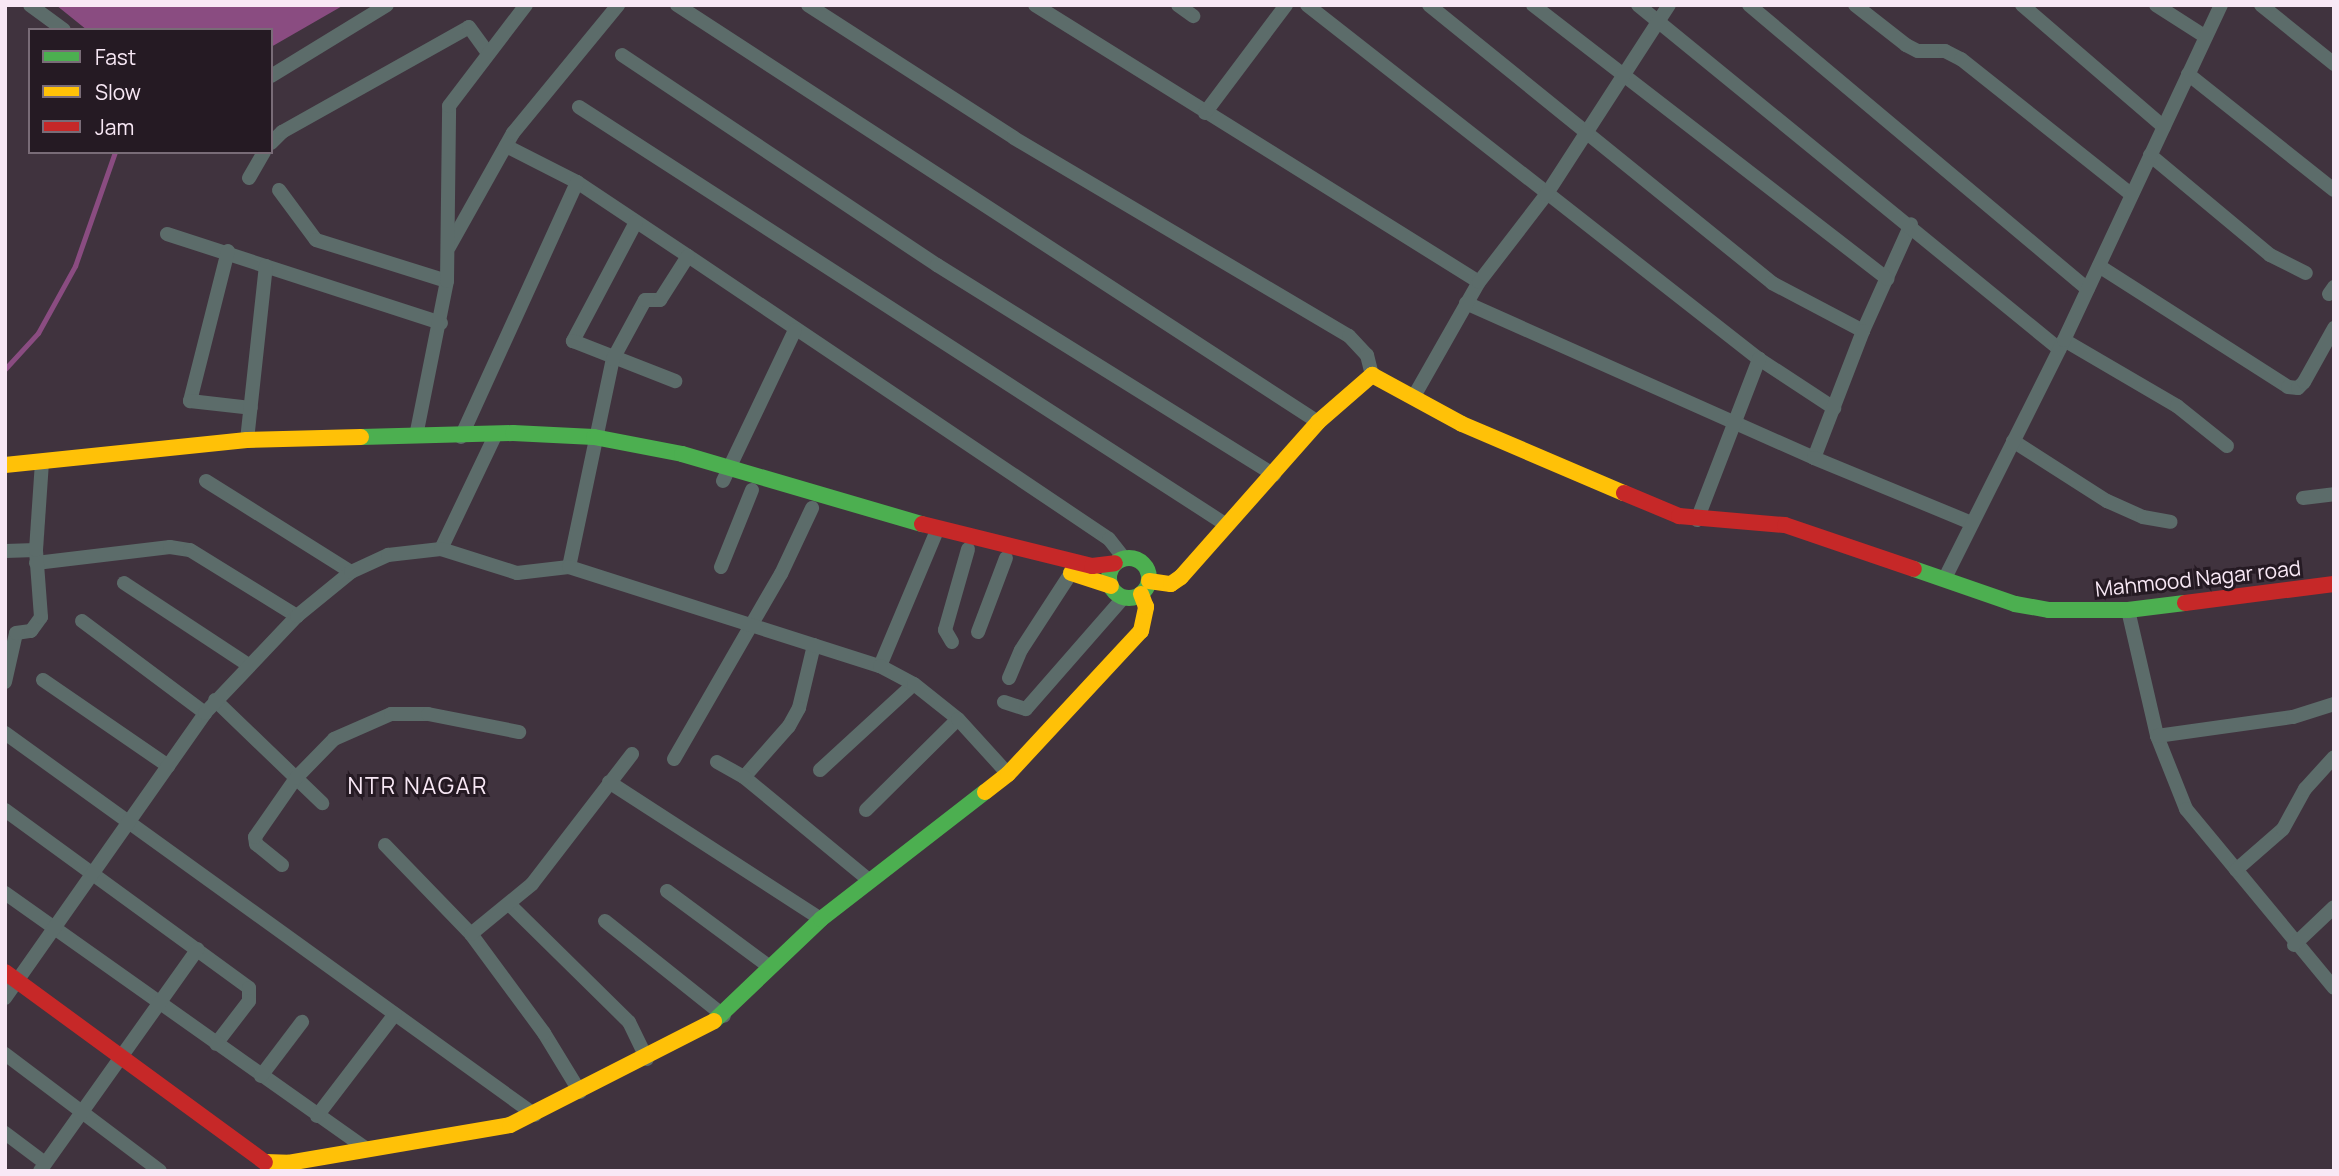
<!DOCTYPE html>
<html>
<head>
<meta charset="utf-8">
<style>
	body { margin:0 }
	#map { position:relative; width:2339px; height:1176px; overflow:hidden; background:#40333e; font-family:Manrope,sans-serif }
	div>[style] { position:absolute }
	.water>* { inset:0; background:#8a4c81 }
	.stream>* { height:5px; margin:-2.5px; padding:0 2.5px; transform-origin:2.5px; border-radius:2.5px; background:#8a4c81 }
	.street>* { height:14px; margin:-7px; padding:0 7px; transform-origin:7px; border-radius:7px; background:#5c6c6a }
	.fast>* { height:16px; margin:-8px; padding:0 8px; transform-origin:8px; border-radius:8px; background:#4caf50 }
	.fast>.ring { margin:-8px; padding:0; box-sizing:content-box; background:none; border:16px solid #4caf50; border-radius:50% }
	.slow>* { height:16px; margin:-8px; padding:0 8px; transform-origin:8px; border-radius:8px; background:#ffc107 }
	.jam>* { height:16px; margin:-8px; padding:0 8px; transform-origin:8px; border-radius:8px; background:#c62828 }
	span { translate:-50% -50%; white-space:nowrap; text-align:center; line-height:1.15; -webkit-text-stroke:6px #251a23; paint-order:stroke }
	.street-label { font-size:21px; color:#f8e8f5 }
	.neighbourhood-label { font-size:23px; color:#f8e8f5; letter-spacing:2px }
	.frame { position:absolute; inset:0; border:7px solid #f8e8f5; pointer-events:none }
	.legend { position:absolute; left:28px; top:28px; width:245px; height:126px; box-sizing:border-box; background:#251a23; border:2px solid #796c77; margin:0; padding:9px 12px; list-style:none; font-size:21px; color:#f8e8f5 }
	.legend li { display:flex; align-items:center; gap:14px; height:35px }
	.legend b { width:35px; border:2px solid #796c77 }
</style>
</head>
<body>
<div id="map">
	<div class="water">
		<i style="clip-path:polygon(56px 5px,344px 5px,271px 47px,271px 30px,87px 30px)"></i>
	</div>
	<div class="stream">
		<i style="left:5px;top:369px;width:49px;rotate:-47.5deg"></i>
		<i style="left:38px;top:333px;width:77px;rotate:-61.1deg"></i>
		<i style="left:75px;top:266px;width:121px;rotate:-70.7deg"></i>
	</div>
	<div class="street">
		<i style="left:30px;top:5px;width:42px;rotate:36.3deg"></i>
		<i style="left:677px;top:5px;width:765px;rotate:33.05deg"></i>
		<i style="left:808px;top:5px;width:245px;rotate:32.8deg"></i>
		<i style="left:1014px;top:138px;width:389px;rotate:30.6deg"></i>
		<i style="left:1349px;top:336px;width:26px;rotate:47deg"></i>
		<i style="left:1367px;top:355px;width:21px;rotate:76deg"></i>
		<i style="left:1035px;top:5px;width:523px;rotate:31.96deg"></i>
		<i style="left:1178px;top:5px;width:19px;rotate:36deg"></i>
		<i style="left:1307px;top:5px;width:574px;rotate:38.07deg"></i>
		<i style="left:1759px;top:359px;width:90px;rotate:33.2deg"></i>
		<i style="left:1429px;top:5px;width:442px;rotate:39deg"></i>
		<i style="left:1772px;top:283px;width:103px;rotate:27.8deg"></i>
		<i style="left:1863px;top:331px;width:117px;rotate:-65.8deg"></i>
		<i style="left:1533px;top:5px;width:448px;rotate:37.7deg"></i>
		<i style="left:1638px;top:5px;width:544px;rotate:39.25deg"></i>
		<i style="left:1749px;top:5px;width:442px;rotate:40deg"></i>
		<i style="left:1855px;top:5px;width:65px;rotate:38.1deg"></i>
		<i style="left:1906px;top:45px;width:13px;rotate:27deg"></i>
		<i style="left:1918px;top:51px;width:27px"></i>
		<i style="left:1945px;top:51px;width:18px;rotate:27deg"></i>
		<i style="left:1961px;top:59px;width:218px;rotate:38.5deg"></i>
		<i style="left:2022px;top:5px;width:187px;rotate:40.7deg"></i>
		<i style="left:2156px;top:5px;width:59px;rotate:32.6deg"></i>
		<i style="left:2261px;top:5px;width:94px;rotate:38.9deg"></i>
		<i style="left:622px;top:55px;width:379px;rotate:33.7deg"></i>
		<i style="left:937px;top:265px;width:397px;rotate:31.9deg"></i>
		<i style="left:2188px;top:74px;width:186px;rotate:38.5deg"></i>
		<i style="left:271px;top:76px;width:136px;rotate:-31.5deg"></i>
		<i style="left:579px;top:107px;width:769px;rotate:32.84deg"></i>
		<i style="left:1205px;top:113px;width:135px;rotate:-53.1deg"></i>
		<i style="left:271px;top:143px;width:16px;rotate:-45deg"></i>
		<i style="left:282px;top:132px;width:214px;rotate:-29.3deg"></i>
		<i style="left:469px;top:27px;width:32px;rotate:54deg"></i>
		<i style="left:506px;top:146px;width:80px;rotate:26.9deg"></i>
		<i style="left:577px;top:182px;width:133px;rotate:33.7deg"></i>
		<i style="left:688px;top:256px;width:507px;rotate:33.91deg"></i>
		<i style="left:1109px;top:539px;width:24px;rotate:52deg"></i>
		<i style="left:2150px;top:155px;width:156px;rotate:39.8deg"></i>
		<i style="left:2270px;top:255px;width:40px;rotate:26.6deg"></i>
		<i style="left:249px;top:178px;width:30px;rotate:-60deg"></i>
		<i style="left:279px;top:190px;width:62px;rotate:53.5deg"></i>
		<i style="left:316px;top:240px;width:137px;rotate:17.4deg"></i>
		<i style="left:636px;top:222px;width:135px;rotate:117.9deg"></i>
		<i style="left:573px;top:341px;width:110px;rotate:21.4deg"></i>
		<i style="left:167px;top:234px;width:288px;rotate:18deg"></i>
		<i style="left:449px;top:247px;width:131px;rotate:-60.7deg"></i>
		<i style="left:513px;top:133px;width:166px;rotate:-50.6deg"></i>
		<i style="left:228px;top:251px;width:155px;rotate:104.2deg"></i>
		<i style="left:190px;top:401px;width:61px;rotate:6.5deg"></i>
		<i style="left:2099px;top:266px;width:224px;rotate:32.6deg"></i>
		<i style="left:2288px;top:387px;width:10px;rotate:6deg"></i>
		<i style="left:2298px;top:388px;width:8px;rotate:-45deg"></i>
		<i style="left:2304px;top:382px;width:62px;rotate:-60.9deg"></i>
		<i style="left:2329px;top:294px;width:9px;rotate:-54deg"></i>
		<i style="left:1466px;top:303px;width:381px;rotate:24deg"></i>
		<i style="left:1863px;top:331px;width:136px;rotate:111.1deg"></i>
		<i style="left:1814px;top:458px;width:171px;rotate:22.4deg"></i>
		<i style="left:2064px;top:340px;width:131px;rotate:30.3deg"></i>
		<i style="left:2177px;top:406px;width:64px;rotate:38.7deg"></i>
		<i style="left:1413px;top:398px;width:133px;rotate:-60.4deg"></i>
		<i style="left:1479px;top:282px;width:110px;rotate:-52.4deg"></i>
		<i style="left:1546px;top:195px;width:226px;rotate:-57.1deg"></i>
		<i style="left:416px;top:436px;width:158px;rotate:-78.7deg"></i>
		<i style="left:447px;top:281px;width:175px;rotate:-89.3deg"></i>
		<i style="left:449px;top:106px;width:127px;rotate:-52.7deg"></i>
		<i style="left:461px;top:437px;width:280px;rotate:-65.5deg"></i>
		<i style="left:247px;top:440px;width:175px;rotate:-83.8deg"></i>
		<i style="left:2013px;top:441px;width:112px;rotate:32.6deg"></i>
		<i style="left:2107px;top:501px;width:39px;rotate:24deg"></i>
		<i style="left:2143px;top:517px;width:28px;rotate:10deg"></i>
		<i style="left:206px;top:481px;width:171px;rotate:32.1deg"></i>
		<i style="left:723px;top:481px;width:167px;rotate:-64.5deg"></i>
		<i style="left:2303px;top:498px;width:31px;rotate:-7deg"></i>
		<i style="left:1697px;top:520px;width:173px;rotate:-68.9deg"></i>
		<i style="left:441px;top:549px;width:125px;rotate:-64.5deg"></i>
		<i style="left:5px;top:551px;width:31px;rotate:-2deg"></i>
		<i style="left:36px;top:563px;width:135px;rotate:-6.8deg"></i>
		<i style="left:170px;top:547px;width:20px;rotate:9deg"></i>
		<i style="left:190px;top:550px;width:126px;rotate:31.7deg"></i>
		<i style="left:569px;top:567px;width:213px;rotate:-78.1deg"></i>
		<i style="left:613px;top:359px;width:67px;rotate:-61.5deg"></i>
		<i style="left:645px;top:300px;width:15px"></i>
		<i style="left:660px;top:300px;width:52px;rotate:-57.5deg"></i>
		<i style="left:721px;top:567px;width:83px;rotate:-68.1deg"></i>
		<i style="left:1945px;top:578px;width:266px;rotate:-63.4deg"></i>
		<i style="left:2064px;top:340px;width:370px;rotate:-64.9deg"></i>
		<i style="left:124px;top:583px;width:147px;rotate:33.4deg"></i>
		<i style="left:2128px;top:610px;width:129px;rotate:77deg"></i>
		<i style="left:2157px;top:736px;width:79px;rotate:68.3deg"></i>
		<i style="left:2186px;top:809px;width:232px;rotate:50.4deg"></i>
		<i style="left:82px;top:621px;width:154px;rotate:36.8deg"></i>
		<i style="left:978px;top:632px;width:79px;rotate:-69.3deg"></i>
		<i style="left:952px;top:642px;width:14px;rotate:-120deg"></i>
		<i style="left:945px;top:630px;width:84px;rotate:-74.1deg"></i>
		<i style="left:814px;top:645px;width:65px;rotate:103.4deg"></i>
		<i style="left:799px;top:708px;width:21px;rotate:119deg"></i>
		<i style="left:789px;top:726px;width:68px;rotate:131.4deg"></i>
		<i style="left:744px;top:777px;width:162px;rotate:39.5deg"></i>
		<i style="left:880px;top:666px;width:150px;rotate:-67.2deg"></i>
		<i style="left:1009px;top:678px;width:30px;rotate:-67deg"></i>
		<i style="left:1021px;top:650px;width:92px;rotate:-57deg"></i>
		<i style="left:43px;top:680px;width:152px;rotate:34.5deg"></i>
		<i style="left:5px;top:682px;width:50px;rotate:-77.3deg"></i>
		<i style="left:16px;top:633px;width:15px;rotate:-8deg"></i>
		<i style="left:31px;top:631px;width:17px;rotate:-54deg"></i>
		<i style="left:41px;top:617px;width:67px;rotate:-94.3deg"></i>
		<i style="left:36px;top:550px;width:88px;rotate:-86.1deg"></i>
		<i style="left:215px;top:700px;width:149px;rotate:43.9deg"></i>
		<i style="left:1004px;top:702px;width:23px;rotate:18deg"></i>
		<i style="left:1026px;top:709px;width:149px;rotate:-48.8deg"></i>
		<i style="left:5px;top:733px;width:653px;rotate:35.78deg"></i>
		<i style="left:2157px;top:736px;width:137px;rotate:-8deg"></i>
		<i style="left:2293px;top:717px;width:43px;rotate:-17.6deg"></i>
		<i style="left:674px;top:759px;width:214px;rotate:-60deg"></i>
		<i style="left:781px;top:574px;width:73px;rotate:-64.8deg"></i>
		<i style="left:717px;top:762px;width:31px;rotate:29deg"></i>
		<i style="left:820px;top:770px;width:127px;rotate:-42.5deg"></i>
		<i style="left:609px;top:782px;width:252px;rotate:32.9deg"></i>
		<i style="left:5px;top:810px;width:302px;rotate:36.1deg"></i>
		<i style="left:249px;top:988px;width:13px;rotate:90deg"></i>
		<i style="left:249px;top:1001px;width:54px;rotate:127.5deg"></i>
		<i style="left:866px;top:810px;width:129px;rotate:-44.7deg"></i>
		<i style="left:385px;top:845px;width:124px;rotate:46deg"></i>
		<i style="left:282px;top:865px;width:33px;rotate:-141deg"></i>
		<i style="left:256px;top:844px;width:7px;rotate:-98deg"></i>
		<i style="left:255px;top:837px;width:72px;rotate:-55.2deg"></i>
		<i style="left:296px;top:778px;width:54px;rotate:-45.7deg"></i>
		<i style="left:334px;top:739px;width:62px;rotate:-23.7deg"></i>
		<i style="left:391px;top:714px;width:37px"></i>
		<i style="left:428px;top:714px;width:93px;rotate:11.2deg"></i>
		<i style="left:2236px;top:870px;width:62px;rotate:-41.1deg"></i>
		<i style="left:2283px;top:829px;width:46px;rotate:-61.2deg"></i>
		<i style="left:2305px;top:789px;width:43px;rotate:-47.8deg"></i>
		<i style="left:667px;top:891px;width:129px;rotate:36.5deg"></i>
		<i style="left:5px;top:893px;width:443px;rotate:35.3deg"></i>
		<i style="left:511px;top:906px;width:165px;rotate:44.5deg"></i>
		<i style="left:629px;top:1022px;width:41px;rotate:64.1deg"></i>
		<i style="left:605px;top:921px;width:152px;rotate:38.6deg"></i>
		<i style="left:2294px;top:945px;width:55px;rotate:-43.5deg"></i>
		<i style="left:5px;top:998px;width:348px;rotate:-54.9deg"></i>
		<i style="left:205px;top:713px;width:134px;rotate:-46.5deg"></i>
		<i style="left:297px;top:616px;width:70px;rotate:-39.2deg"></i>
		<i style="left:351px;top:572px;width:41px;rotate:-24.7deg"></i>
		<i style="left:388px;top:555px;width:53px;rotate:-6.5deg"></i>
		<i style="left:441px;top:549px;width:80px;rotate:17.5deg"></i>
		<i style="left:517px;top:573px;width:52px;rotate:-6.6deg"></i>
		<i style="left:569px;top:567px;width:326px;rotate:17.7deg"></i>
		<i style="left:880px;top:666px;width:38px;rotate:28deg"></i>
		<i style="left:914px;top:684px;width:56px;rotate:38.5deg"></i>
		<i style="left:958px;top:719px;width:74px;rotate:47.7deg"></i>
		<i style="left:5px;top:1054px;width:194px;rotate:37deg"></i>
		<i style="left:261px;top:1076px;width:68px;rotate:-52.8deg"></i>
		<i style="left:580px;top:1092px;width:69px;rotate:-121.4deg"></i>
		<i style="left:544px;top:1033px;width:123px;rotate:-126.4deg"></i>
		<i style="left:471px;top:934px;width:79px;rotate:-39.3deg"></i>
		<i style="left:532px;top:884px;width:164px;rotate:-52.4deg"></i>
		<i style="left:317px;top:1116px;width:128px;rotate:-52.6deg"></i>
		<i style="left:5px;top:1133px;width:50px;rotate:36.9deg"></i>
		<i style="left:40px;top:1171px;width:272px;rotate:-54.6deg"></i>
	</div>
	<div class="fast">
		<i style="left:361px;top:437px;width:152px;rotate:-1.5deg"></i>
		<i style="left:513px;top:433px;width:81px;rotate:2.8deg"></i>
		<i style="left:594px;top:437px;width:90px;rotate:10.9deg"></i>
		<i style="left:682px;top:454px;width:250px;rotate:16.3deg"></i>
		<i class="ring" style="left:1109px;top:558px;width:24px;height:24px"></i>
		<i style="left:1914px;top:569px;width:107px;rotate:19.1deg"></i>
		<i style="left:2015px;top:604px;width:35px;rotate:10deg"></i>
		<i style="left:2049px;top:610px;width:79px"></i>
		<i style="left:2128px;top:610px;width:57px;rotate:-7deg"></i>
		<i style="left:714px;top:1021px;width:148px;rotate:-43.6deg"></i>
		<i style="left:821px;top:919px;width:207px;rotate:-37.8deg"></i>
	</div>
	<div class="slow">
		<i style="left:5px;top:465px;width:243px;rotate:-5.9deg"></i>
		<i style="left:247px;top:440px;width:114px;rotate:-1.5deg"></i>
		<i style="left:1071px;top:573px;width:42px;rotate:18deg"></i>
		<i style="left:1149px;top:581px;width:22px;rotate:8deg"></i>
		<i style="left:1171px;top:584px;width:12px;rotate:-35deg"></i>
		<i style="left:1181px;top:577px;width:207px;rotate:-48.5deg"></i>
		<i style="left:1318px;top:422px;width:72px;rotate:-41deg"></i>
		<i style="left:1372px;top:375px;width:102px;rotate:28.6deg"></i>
		<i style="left:1462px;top:424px;width:176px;rotate:23.1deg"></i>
		<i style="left:985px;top:792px;width:29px;rotate:-38deg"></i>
		<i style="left:1008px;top:774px;width:195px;rotate:-47.1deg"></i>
		<i style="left:1141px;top:631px;width:25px;rotate:-78deg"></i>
		<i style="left:1146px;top:607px;width:14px;rotate:-111deg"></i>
		<i style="left:265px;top:1162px;width:23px;rotate:2deg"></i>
		<i style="left:288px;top:1163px;width:225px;rotate:-9.7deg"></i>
		<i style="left:510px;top:1125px;width:229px;rotate:-27deg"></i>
	</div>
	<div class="jam">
		<i style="left:1624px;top:493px;width:60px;rotate:22.7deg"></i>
		<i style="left:1679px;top:516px;width:106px;rotate:4.9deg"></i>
		<i style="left:1785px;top:525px;width:136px;rotate:18.8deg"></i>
		<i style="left:922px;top:524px;width:175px;rotate:13.9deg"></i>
		<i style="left:1092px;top:566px;width:23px;rotate:-7deg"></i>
		<i style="left:2185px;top:603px;width:150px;rotate:-7.3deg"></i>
		<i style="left:5px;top:972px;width:322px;rotate:36.2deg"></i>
	</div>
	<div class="street-label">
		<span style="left:2198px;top:578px;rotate:-6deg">Mahmood Nagar road</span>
	</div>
	<div class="neighbourhood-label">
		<span style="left:418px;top:785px">NTR NAGAR</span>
	</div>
	<div class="frame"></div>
	<ul class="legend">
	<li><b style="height:9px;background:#4caf50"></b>Fast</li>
	<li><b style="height:9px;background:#ffc107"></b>Slow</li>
	<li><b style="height:9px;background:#c62828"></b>Jam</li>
	</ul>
</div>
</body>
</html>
